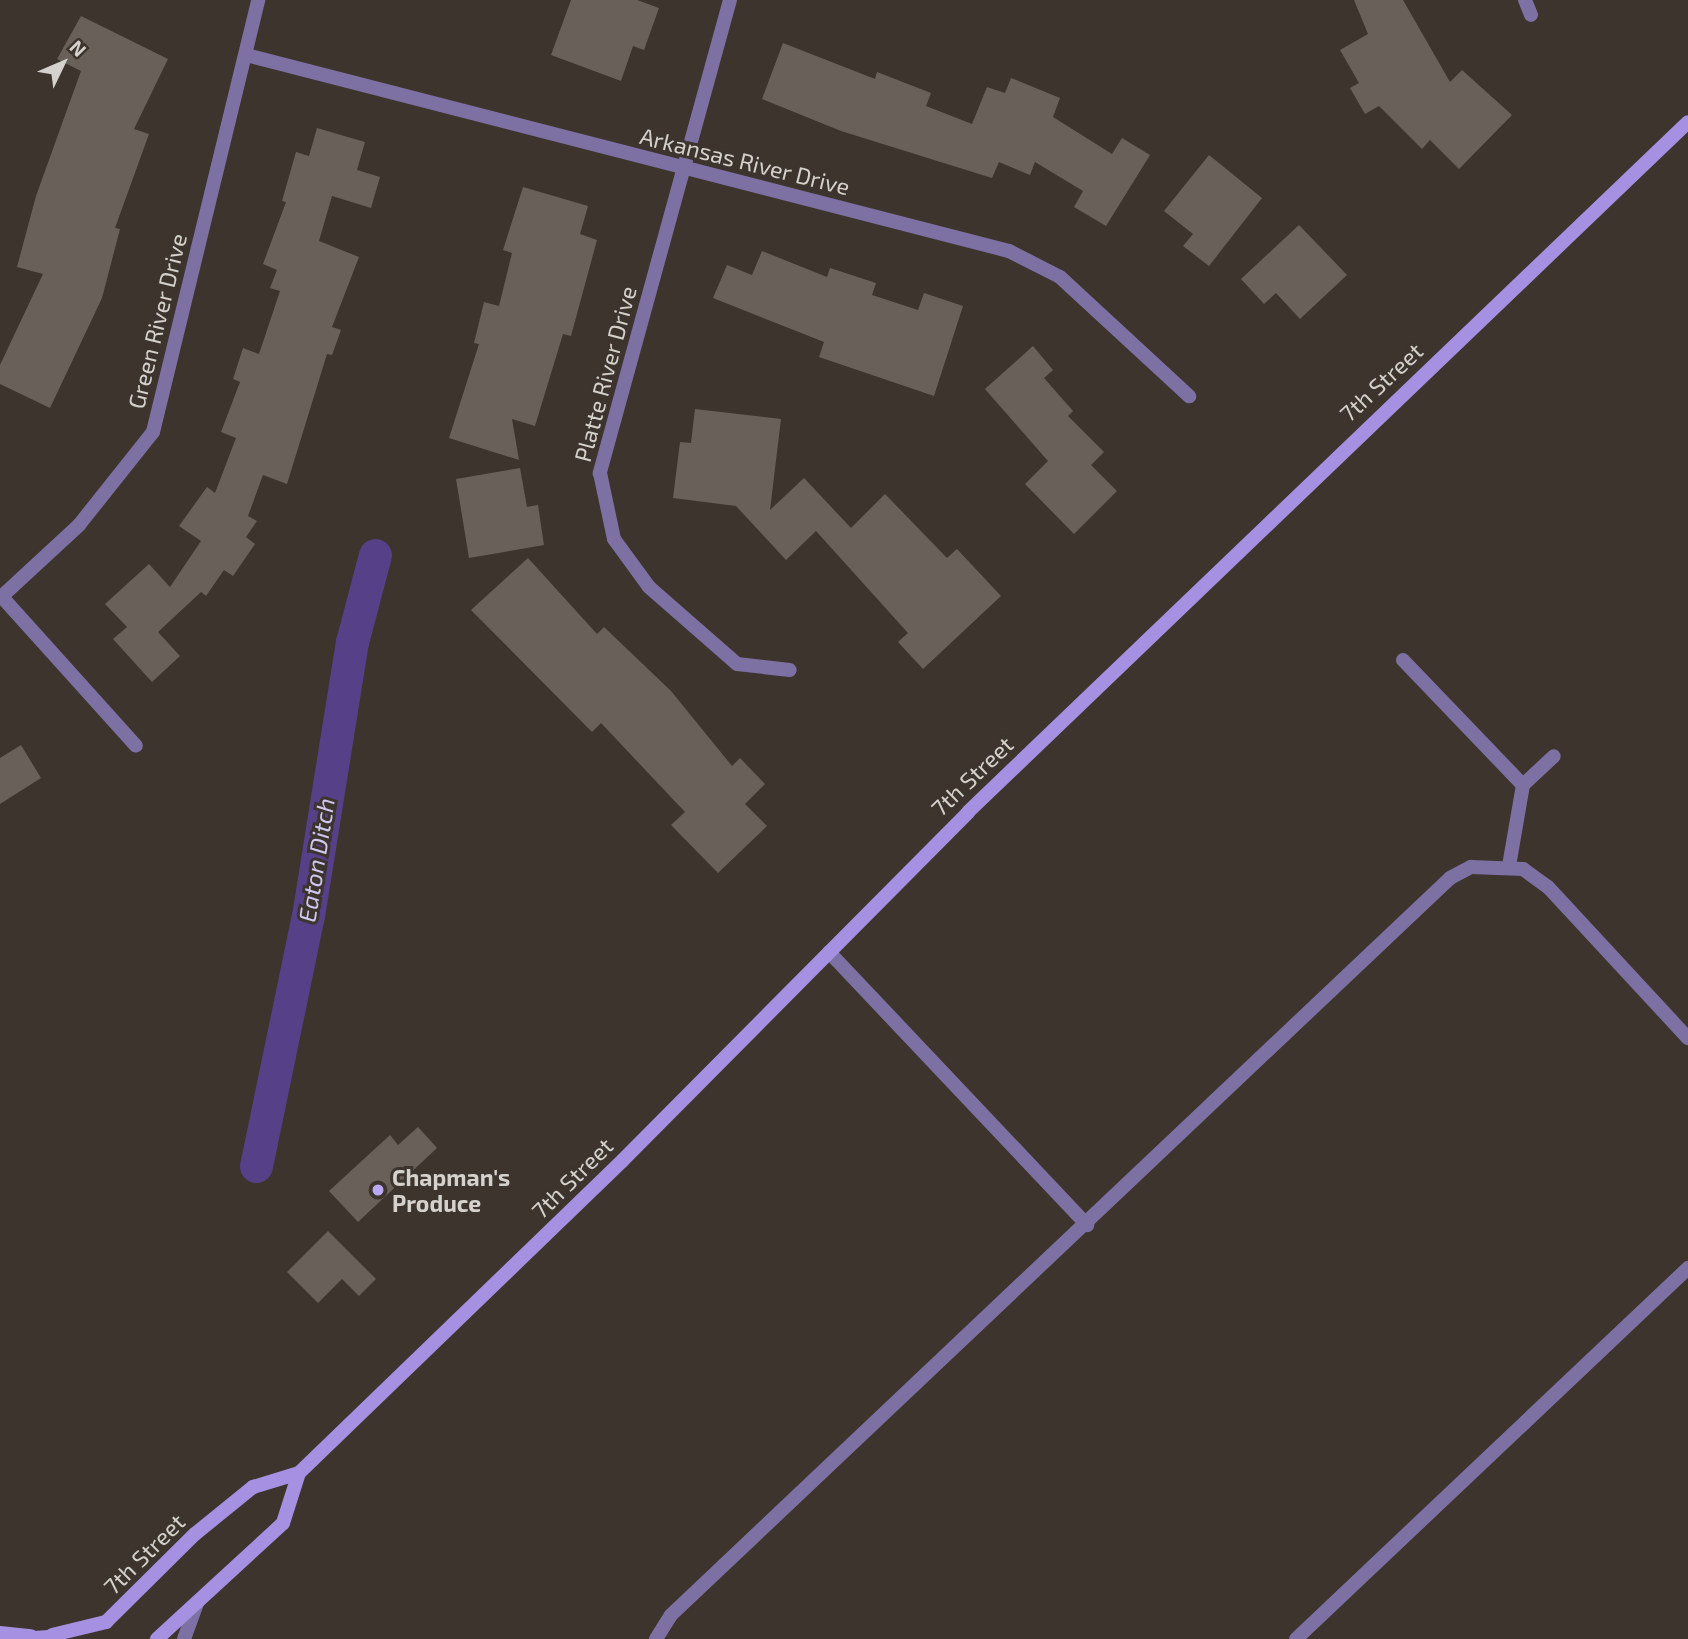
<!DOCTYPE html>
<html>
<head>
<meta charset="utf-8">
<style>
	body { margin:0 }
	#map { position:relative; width:1688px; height:1639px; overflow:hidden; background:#3c342d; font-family:"Exo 2",sans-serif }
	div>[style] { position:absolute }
	.canal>* { height:33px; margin:-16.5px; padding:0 16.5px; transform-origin:16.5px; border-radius:16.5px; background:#564087 }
	.building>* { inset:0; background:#696159 }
	.lane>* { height:14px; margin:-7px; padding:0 7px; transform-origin:7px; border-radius:7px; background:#7d70a3 }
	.street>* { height:14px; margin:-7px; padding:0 7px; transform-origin:7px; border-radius:7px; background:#7d70a3 }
	.secondary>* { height:14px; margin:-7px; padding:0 7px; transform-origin:7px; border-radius:7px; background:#a590e1 }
	.dots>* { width:19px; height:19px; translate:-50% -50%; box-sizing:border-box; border:4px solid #3c342d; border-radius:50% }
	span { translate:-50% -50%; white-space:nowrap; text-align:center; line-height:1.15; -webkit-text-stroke:6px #3c342d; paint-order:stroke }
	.street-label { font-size:23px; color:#d5d1cc }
	.poi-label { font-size:23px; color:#d5d1cc; font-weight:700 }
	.left { translate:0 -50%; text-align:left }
	.water-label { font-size:24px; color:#d1c8f1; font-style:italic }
	.north { position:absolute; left:28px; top:28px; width:70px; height:70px; -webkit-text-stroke:5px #3c342d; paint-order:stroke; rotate:46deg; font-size:19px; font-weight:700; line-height:28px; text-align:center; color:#d5d1cc }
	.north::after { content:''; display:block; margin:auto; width:24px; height:32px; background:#d5d1cc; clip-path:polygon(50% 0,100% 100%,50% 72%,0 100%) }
</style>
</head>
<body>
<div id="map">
	<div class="canal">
		<i style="left:256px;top:1166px;width:255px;rotate:-78.3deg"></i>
		<i style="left:308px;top:916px;width:278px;rotate:-80.9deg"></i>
		<i style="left:352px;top:642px;width:90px;rotate:-75.2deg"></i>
	</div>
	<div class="building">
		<i style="clip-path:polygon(571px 0,637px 0,659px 8px,644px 50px,633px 46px,621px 81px,551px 55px)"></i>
		<i style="clip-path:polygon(1354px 0,1403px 0,1450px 82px,1462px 70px,1512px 115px,1459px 169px,1430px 140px,1422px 149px,1379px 106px,1365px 114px,1350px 88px,1359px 83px,1340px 50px,1368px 34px)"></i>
		<i style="clip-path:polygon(81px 16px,168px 59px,134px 129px,149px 134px,115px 228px,120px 229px,102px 298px,50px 408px,0 384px,0 365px,43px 274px,17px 267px,36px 196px,81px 71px,57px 59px)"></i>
		<i style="clip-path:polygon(783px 43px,875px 79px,877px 72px,931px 93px,926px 106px,972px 124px,987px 87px,1005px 93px,1011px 78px,1060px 98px,1053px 117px,1112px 154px,1122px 138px,1150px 155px,1106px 226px,1074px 207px,1083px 191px,1035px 162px,1030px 175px,999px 162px,992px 178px,841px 131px,762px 99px)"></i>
		<i style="clip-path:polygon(317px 128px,365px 142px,357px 170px,380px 177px,371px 208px,332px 196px,319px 241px,359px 257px,332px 327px,341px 330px,332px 355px,327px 354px,287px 484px,263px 475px,248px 516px,257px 521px,246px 537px,255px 544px,233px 576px,224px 570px,206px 596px,201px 592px,158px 632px,180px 656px,152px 682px,113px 639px,127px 627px,105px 604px,149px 564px,170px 587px,201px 541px,179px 526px,207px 487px,215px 493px,236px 438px,221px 432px,240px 382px,233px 379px,243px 348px,259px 354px,280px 291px,270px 288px,277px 270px,263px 264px,286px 202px,282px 201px,296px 152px,309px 156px)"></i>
		<i style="clip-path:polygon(1209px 155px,1262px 198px,1209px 266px,1183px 246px,1193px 234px,1164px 211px)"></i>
		<i style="clip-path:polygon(523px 187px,588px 206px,580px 234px,597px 240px,571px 336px,563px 334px,535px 426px,512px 419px,519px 460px,449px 438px,479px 344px,474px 343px,484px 302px,499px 306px,512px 253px,503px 250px)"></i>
		<i style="clip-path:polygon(1299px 225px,1347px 275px,1300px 319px,1276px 293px,1264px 304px,1241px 279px)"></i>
		<i style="clip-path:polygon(762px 251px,827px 277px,830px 268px,876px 283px,872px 295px,918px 310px,924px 293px,963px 306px,934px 396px,819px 357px,824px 342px,713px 298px,727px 265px,752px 275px)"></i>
		<i style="clip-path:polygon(1033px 346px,1053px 370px,1044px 378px,1073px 411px,1068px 416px,1104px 452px,1091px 465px,1117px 491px,1074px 534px,1025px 484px,1048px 461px,985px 389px)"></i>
		<i style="clip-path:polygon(695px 409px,781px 419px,770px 510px,804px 478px,851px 528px,885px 494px,947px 558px,957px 549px,1001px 596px,923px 669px,898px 642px,908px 633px,816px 531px,786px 560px,736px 506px,673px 498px,680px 442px,691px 443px)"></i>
		<i style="clip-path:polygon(520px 468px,527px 507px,538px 505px,544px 545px,469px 558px,456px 479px)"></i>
		<i style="clip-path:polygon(528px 558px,597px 634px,604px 627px,671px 691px,732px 766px,740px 758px,765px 784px,745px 804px,767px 826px,718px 873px,671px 825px,685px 812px,601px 723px,592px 732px,471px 610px)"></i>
		<i style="clip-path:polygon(21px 745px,41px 778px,0 804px,0 758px)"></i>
		<i style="clip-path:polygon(418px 1127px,437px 1148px,358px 1222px,329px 1191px,390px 1135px,398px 1145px)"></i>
		<i style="clip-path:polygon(328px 1231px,376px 1279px,359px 1296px,342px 1279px,318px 1303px,287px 1272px)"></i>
	</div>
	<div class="lane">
		<i style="left:1403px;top:660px;width:173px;rotate:46.2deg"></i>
		<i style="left:1523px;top:785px;width:82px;rotate:99.8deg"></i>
		<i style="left:1523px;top:785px;width:42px;rotate:-43.1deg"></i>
	</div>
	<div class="street">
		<i style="left:730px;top:0;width:491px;rotate:105.4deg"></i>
		<i style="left:600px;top:473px;width:67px;rotate:78deg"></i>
		<i style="left:614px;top:539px;width:59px;rotate:53.9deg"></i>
		<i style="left:649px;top:587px;width:117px;rotate:41.2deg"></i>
		<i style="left:737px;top:664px;width:53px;rotate:6.5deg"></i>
		<i style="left:1525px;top:0;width:16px;rotate:68deg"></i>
		<i style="left:246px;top:55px;width:788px;rotate:14.41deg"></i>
		<i style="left:1009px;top:251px;width:57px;rotate:27deg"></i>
		<i style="left:1060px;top:277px;width:176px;rotate:42.7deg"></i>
		<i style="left:2px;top:597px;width:200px;rotate:48deg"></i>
		<i style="left:0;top:598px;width:108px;rotate:-42.7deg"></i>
		<i style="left:79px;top:525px;width:119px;rotate:-51.5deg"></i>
		<i style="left:153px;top:432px;width:445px;rotate:-76.3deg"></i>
		<i style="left:829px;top:952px;width:376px;rotate:46.6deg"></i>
		<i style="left:184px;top:1639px;width:38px;rotate:-70deg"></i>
		<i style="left:656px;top:1639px;width:28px;rotate:-58deg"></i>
		<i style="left:671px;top:1615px;width:1072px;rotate:-43.41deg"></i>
		<i style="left:1450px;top:878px;width:24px;rotate:-28deg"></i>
		<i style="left:1471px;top:867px;width:52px;rotate:2.2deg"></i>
		<i style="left:1523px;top:869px;width:31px;rotate:36deg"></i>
		<i style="left:1548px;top:887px;width:206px;rotate:47.2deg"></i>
		<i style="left:1296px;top:1639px;width:540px;rotate:-43.42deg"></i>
	</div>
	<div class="secondary">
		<i style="left:0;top:1633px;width:31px;rotate:6deg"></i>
		<i style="left:52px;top:1635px;width:56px;rotate:-13.5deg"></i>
		<i style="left:106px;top:1622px;width:125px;rotate:-44.7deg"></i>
		<i style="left:195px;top:1534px;width:75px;rotate:-39deg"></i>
		<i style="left:253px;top:1487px;width:48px;rotate:-16.9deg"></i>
		<i style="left:299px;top:1473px;width:450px;rotate:-44deg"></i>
		<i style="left:623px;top:1160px;width:490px;rotate:-45.2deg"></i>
		<i style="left:968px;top:812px;width:997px;rotate:-43.78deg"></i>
		<i style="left:20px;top:1639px;width:39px;rotate:-4deg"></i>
		<i style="left:157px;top:1639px;width:171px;rotate:-42.6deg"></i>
		<i style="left:283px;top:1523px;width:52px;rotate:-72.3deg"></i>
	</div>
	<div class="dots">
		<i style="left:378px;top:1190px;background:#bca9f5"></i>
	</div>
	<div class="street-label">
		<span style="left:745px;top:161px;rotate:14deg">Arkansas River Drive</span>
		<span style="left:157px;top:321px;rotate:-76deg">Green River Drive</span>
		<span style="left:605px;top:374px;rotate:-75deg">Platte River Drive</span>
		<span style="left:1381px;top:382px;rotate:-43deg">7th Street</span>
		<span style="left:972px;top:776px;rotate:-44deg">7th Street</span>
		<span style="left:572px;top:1178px;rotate:-45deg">7th Street</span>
		<span style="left:144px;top:1554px;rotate:-45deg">7th Street</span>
	</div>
	<div class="poi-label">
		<span class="left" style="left:392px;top:1190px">Chapman's<br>Produce</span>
	</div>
	<div class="water-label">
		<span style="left:316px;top:860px;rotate:-81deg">Eaton Ditch</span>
	</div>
	<div class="north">N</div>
</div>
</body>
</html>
